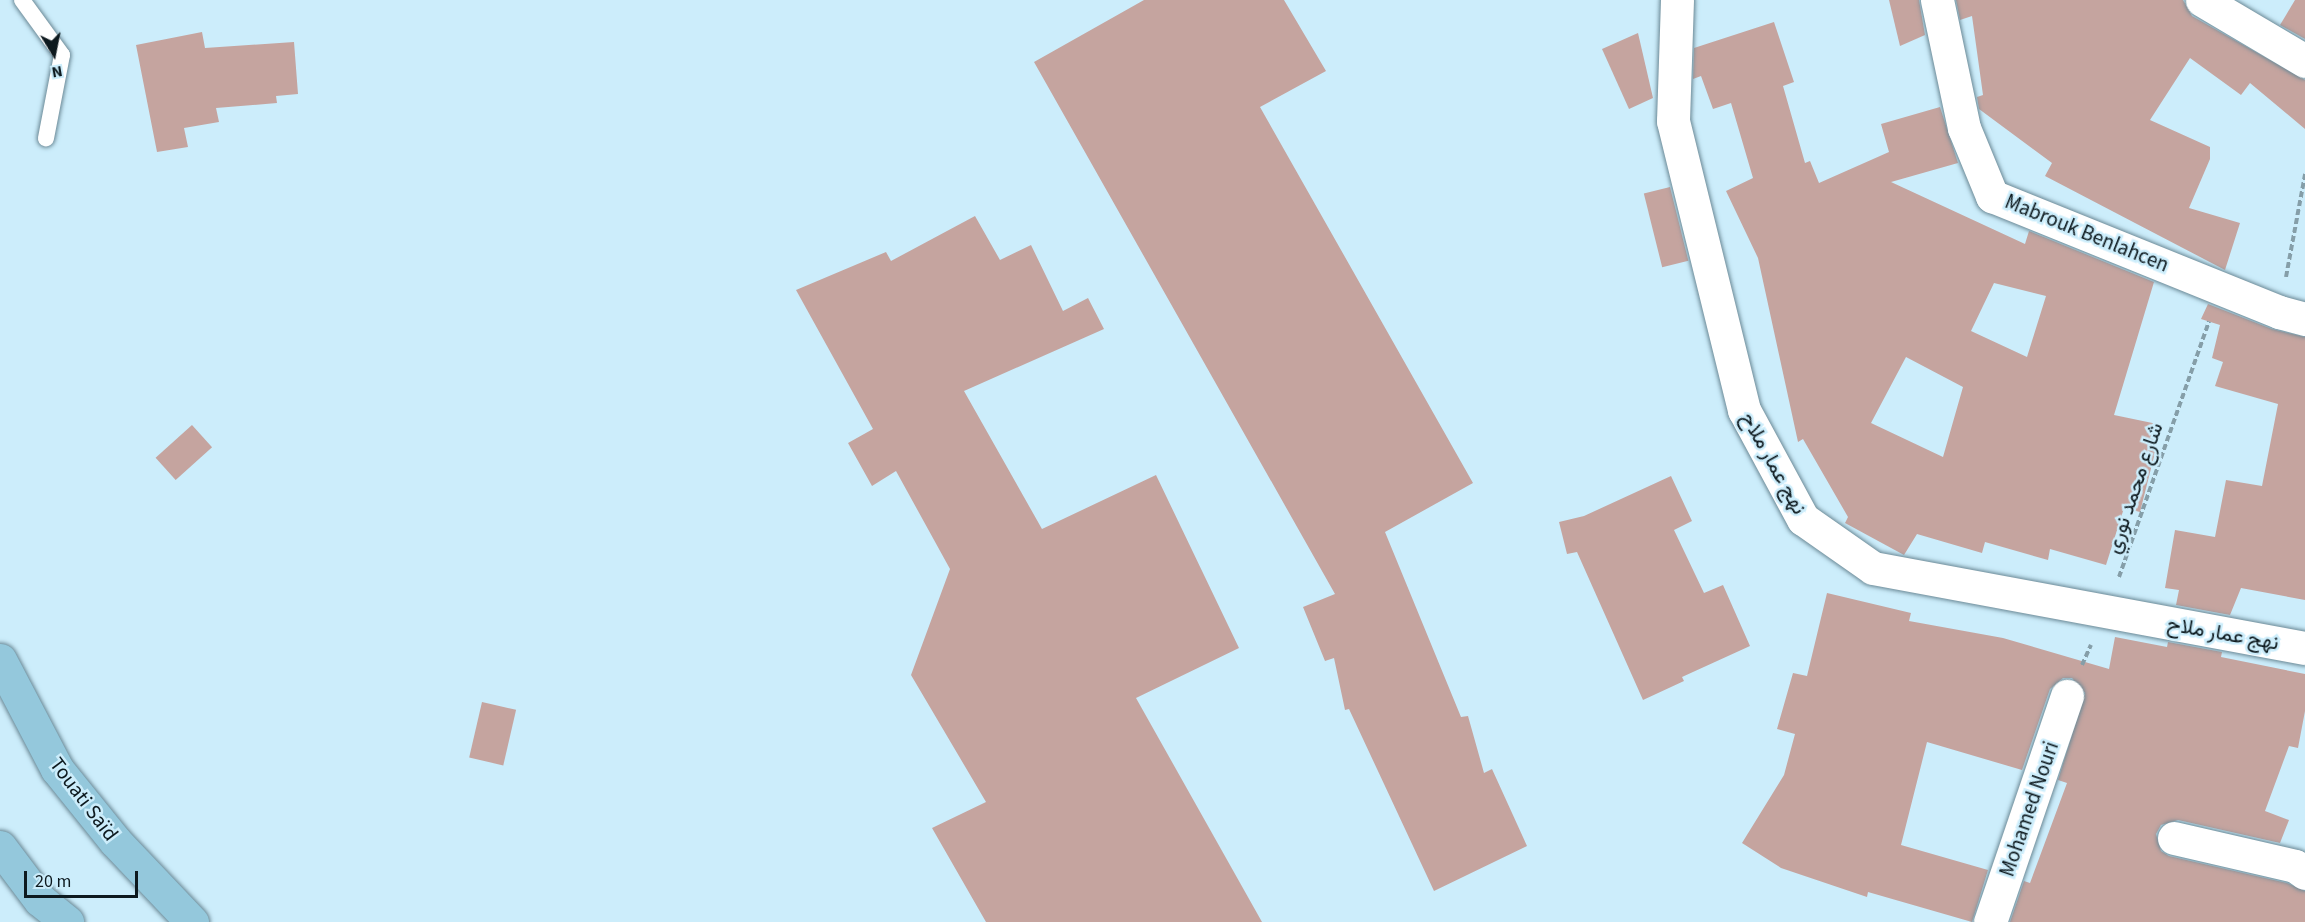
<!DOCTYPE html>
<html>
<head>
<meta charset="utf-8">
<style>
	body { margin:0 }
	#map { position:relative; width:2305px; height:922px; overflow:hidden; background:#ccedfb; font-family:"Source Sans 3",Vazirmatn,sans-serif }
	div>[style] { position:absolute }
	.building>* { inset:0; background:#c5a49f; transform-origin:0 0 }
	.path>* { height:4px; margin-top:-2px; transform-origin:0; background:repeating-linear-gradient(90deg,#859ea8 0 6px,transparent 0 9px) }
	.roads { filter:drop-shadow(0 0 2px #6b8996) drop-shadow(0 0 2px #6b8996) }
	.service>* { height:16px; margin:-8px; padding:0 8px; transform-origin:8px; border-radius:8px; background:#fff }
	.minor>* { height:33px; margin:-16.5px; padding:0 16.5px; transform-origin:16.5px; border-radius:16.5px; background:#fff }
	.tertiary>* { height:33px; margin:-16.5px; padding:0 16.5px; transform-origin:16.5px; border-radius:16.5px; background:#fff }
	.primary>* { height:33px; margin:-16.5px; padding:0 16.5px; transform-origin:16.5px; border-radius:16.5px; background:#94c8dc }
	span { translate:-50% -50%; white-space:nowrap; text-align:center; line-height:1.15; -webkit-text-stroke:5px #ccedfb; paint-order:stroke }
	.street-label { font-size:21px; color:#0d191e }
	.north { position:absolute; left:24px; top:24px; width:60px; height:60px; -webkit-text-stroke:4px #ccedfb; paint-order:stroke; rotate:170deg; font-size:16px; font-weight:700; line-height:24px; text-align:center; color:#0d191e }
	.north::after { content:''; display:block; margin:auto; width:21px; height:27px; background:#0d191e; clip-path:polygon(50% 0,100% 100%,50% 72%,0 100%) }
	.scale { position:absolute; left:24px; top:871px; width:114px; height:27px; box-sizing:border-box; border:3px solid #0d191e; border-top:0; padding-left:8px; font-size:18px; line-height:21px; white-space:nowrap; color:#0d191e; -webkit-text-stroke:4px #ccedfb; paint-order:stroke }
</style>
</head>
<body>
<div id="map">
	<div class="building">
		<i style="clip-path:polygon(1144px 0,1284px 0,1326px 71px,1260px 107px,1473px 483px,1385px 532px,1461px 717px,1468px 716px,1484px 773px,1492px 769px,1527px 846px,1434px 891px,1349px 709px,1345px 710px,1334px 658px,1325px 661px,1303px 607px,1335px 594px,1034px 62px)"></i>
		<i style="clip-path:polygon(1889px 0,1919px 0,1925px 35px,1900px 46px)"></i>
		<i style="clip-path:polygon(1956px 0,2183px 0,2192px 16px,2305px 80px,2305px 129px,2250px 83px,2241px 95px,2190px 58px,2150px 120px,2210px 147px,2210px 159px,2189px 208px,2240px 223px,2225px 270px,2045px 176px,2052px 163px,1979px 109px,1977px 97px,1983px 95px,1972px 16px,1960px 20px)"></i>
		<i style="clip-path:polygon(2295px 0,2305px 0,2305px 39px,2280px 25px)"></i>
		<i style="clip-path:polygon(evenodd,1774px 22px,1794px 82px,1783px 86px,1805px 163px,1810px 161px,1819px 183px,1889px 152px,1881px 124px,1940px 107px,1958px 163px,1891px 182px,2025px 244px,2029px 231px,2154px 282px,2114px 415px,2162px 425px,2140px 512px,2124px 508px,2106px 565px,2050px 549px,2048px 560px,1985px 542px,1982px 553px,1917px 534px,1904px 555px,1845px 523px,1848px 517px,1803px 439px,1798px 442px,1758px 258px,1726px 191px,1753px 178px,1731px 103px,1713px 109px,1701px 76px,1693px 79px,1694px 48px,1774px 22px,1994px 283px,2046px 296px,2027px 357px,1971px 331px,1994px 283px,1774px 22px,1906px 357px,1963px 387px,1943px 457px,1871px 423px,1906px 357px)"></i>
		<i style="clip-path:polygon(202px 32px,205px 48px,294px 42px,298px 94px,276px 96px,277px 103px,216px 108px,219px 122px,184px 128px,188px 147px,157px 152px,136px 45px)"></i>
		<i style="clip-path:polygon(1638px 33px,1653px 98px,1629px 109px,1602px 49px)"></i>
		<i style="left:1670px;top:187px;width:76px;height:27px;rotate:76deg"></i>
		<i style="clip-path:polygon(975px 216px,1000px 260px,1031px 245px,1063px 311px,1088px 298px,1104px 329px,964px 391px,1042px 529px,1156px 475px,1239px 648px,1136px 698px,1262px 922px,986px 922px,932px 828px,986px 802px,911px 675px,950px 569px,896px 471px,872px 486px,848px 443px,873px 429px,796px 290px,886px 252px,891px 261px)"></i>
		<i style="clip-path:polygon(2208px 304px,2272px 329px,2305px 337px,2305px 600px,2241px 588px,2230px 615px,2176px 605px,2179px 590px,2165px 588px,2175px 530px,2215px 537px,2226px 480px,2262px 486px,2278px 404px,2215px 386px,2223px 362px,2212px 358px,2220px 325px,2201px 319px)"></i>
		<i style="left:192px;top:425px;width:30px;height:49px;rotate:48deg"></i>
		<i style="clip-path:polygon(1671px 476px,1692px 521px,1674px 530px,1704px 593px,1723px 585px,1750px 646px,1682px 677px,1684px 681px,1643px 700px,1577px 552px,1567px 554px,1559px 522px,1584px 516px)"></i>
		<i style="clip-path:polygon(1827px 593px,1911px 613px,1909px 621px,2003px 638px,2109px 669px,2115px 637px,2167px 647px,2168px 642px,2222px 652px,2221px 657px,2305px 674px,2305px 711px,2298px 748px,2289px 746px,2265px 811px,2289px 820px,2280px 843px,2178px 820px,2161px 825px,2156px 834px,2161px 851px,2169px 856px,2287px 883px,2305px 891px,2305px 922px,2010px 922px,2024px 881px,2030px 883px,2067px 783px,2058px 780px,2085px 693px,2072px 678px,2063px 678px,2050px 689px,2022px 770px,1927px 742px,1901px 845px,1988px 870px,1972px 922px,1868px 892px,1867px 897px,1781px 868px,1742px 843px,1784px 775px,1795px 734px,1777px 729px,1793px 673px,1807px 676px)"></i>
		<i style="left:482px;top:702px;width:35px;height:57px;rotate:13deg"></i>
	</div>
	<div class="path">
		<i style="left:2286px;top:277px;width:105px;rotate:-79.5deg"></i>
		<i style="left:2119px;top:577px;width:271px;rotate:-70.6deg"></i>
		<i style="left:2082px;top:665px;width:22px;rotate:-66deg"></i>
	</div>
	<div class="roads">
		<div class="service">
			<i style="left:22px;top:0;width:68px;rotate:54deg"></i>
			<i style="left:62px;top:55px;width:85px;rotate:100.9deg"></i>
		</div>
		<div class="minor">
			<i style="left:1677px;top:0;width:121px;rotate:91.9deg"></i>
			<i style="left:1673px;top:121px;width:298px;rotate:76.2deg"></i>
			<i style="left:1744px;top:410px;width:124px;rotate:61.6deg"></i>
			<i style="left:1803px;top:519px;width:85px;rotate:35deg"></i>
			<i style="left:1873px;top:568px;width:439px;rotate:10.5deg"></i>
			<i style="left:2174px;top:838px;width:124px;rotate:13deg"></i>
			<i style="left:2295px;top:866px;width:12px;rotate:35deg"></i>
			<i style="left:1990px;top:922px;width:239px;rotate:-71.2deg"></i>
		</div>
		<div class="tertiary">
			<i style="left:1937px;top:0;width:131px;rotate:78.1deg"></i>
			<i style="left:1964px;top:128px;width:74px;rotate:67.6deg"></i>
			<i style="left:1992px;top:196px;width:310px;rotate:22deg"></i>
			<i style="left:2279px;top:312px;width:27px;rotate:15deg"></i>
			<i style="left:2202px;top:0;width:120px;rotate:30.6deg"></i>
		</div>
		<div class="primary">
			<i style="left:0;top:660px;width:123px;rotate:62.4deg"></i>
			<i style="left:57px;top:769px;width:92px;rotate:51.1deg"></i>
			<i style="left:115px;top:841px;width:112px;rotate:46.5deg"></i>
			<i style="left:0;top:847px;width:66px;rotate:53deg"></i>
			<i style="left:40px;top:900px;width:35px;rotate:39deg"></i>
		</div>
	</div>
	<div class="street-label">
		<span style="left:2087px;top:233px;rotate:22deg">Mabrouk Benlahcen</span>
		<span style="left:1774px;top:463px;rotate:61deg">نهج عمار ملاح</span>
		<span style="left:2134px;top:488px;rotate:-71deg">شارع محمد نوري</span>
		<span style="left:2223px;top:633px;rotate:10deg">نهج عمار ملاح</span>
		<span style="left:84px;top:799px;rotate:53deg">Touati Saïd</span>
		<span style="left:2029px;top:809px;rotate:-71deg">Mohamed Nouri</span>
	</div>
	<div class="north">N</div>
	<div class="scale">20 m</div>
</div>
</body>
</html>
